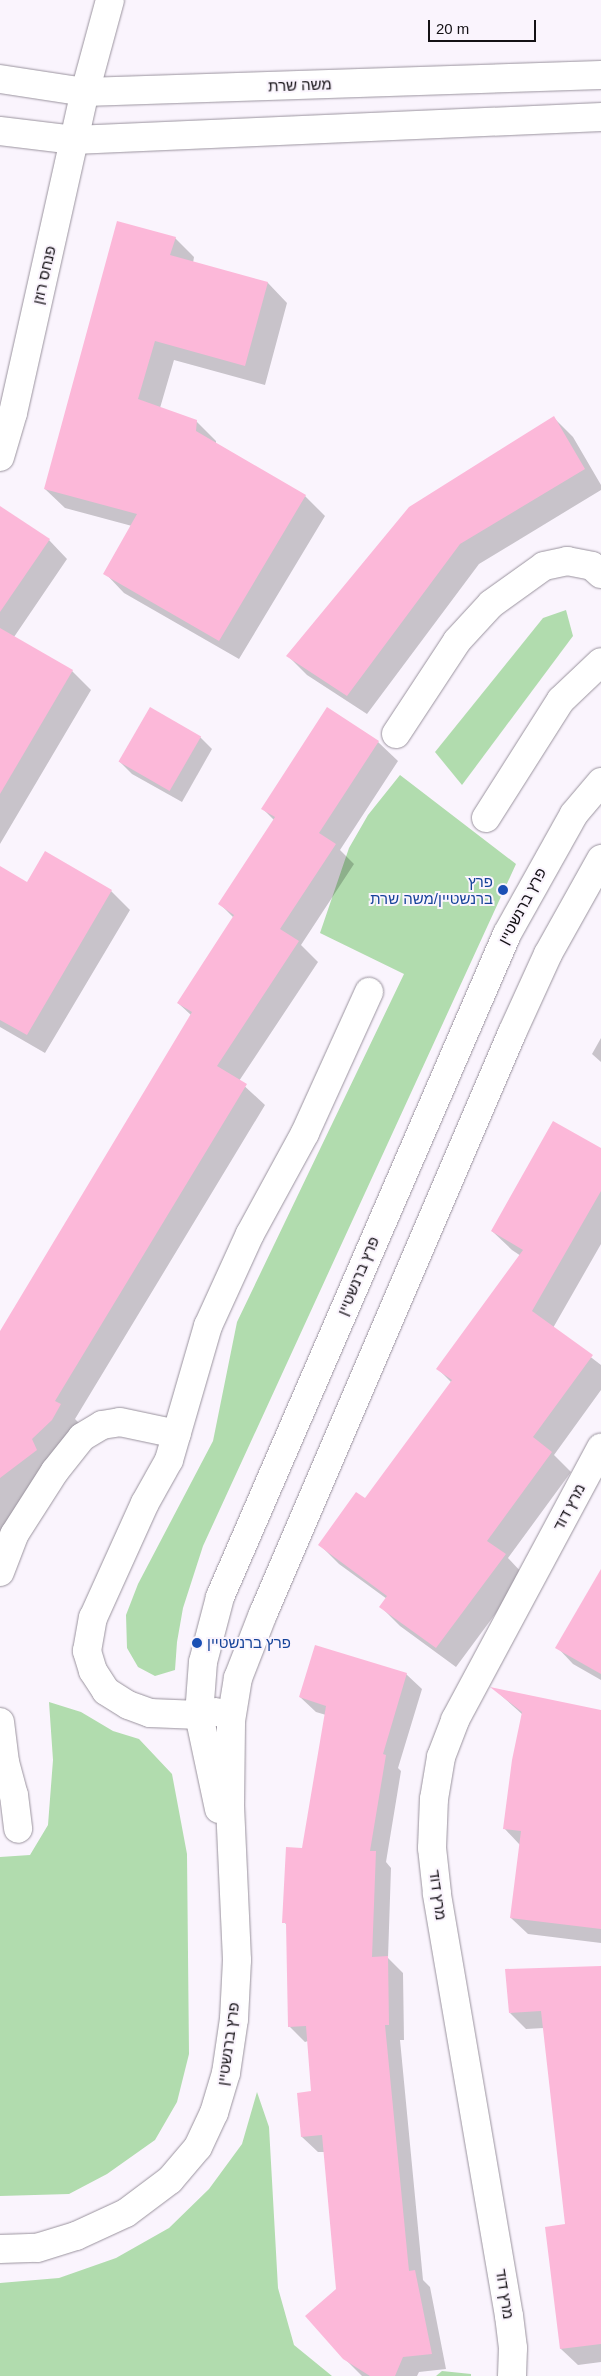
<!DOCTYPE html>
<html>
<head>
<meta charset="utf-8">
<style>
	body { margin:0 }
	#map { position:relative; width:601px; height:2376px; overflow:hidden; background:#faf4fd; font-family:Arial,Heebo,sans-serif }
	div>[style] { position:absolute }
	.green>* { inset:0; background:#b1dcae }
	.shadow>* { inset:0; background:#0003 }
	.building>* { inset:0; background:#fcb8d9; transform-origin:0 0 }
	.roads { filter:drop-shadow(0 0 1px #9a939e) drop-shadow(0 0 1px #9a939e) }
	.minor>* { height:28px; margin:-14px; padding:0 14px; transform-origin:14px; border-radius:14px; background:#fff }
	.dots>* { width:14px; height:14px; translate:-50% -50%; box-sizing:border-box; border:2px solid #faf4fd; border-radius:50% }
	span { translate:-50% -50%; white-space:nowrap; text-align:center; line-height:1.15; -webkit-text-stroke:4px #faf4fd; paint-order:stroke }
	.street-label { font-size:15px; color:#141115 }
	.transit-label { font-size:15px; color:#164399 }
	.right { translate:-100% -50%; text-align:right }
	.left { translate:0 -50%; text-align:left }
	.scale { position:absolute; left:428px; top:20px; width:108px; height:22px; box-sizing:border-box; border:2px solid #141115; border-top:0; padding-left:6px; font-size:15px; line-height:18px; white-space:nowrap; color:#141115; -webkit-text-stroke:4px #faf4fd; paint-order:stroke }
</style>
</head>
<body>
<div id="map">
	<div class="green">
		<i style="clip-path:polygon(566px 610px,573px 636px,462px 785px,435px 752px,543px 618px)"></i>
		<i style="clip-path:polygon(400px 775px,516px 864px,203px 1546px,183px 1608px,177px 1642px,175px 1670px,155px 1676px,138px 1667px,127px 1648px,126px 1615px,138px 1584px,213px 1441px,237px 1322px,404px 974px,320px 933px,349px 848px,368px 815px)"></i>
		<i style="clip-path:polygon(49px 1702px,81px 1712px,113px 1731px,139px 1739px,172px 1774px,187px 1854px,189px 2054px,177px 2102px,155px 2140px,107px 2174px,69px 2194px,0 2196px,0 1857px,30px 1855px,48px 1825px,53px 1760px)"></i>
		<i style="clip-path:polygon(257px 2092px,269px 2127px,278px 2288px,294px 2345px,332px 2376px,0 2376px,0 2283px,59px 2278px,116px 2258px,169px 2228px,209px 2189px,242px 2144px)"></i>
		<i style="clip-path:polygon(442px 2371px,471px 2374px,471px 2376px,436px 2376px)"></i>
	</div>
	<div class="shadow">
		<i style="clip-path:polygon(175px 238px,194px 257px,193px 263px,268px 283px,287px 303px,265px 385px,174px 360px,160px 408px,196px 421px,216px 441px,216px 444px,305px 496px,325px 516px,239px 659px,124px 593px,105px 573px,132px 526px,65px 508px,45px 489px)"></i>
		<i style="clip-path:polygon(554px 418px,573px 437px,601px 485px,601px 490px,479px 564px,367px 714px,307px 675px,288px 656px)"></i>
		<i style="clip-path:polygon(0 529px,49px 540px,67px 559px,14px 637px,72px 671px,91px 690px,0 844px)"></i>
		<i style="clip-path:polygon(200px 737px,212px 749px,182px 802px,132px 774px,120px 762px)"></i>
		<i style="clip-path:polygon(378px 742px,398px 761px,340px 850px,354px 864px,301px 945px,318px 962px,239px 1081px,265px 1105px,75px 1419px,80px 1424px,0 1538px,0 1374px,191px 1015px,178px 1003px,234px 918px,220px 904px,274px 820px,263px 809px)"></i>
		<i style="clip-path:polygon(0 867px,27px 883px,111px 891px,130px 910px,45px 1053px,0 1027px)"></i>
		<i style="clip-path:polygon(601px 1038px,601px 1062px,592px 1054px)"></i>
		<i style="clip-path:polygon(601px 1150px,601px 1244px,553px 1328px,601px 1365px,601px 1390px,554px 1455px,571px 1472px,508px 1558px,524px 1575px,456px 1667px,400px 1626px,381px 1607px,387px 1599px,339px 1564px,320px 1545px,365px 1500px,452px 1383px,438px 1369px,521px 1256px,512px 1250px,492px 1231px)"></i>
		<i style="clip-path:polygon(601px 1571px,601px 1680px,573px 1664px,557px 1647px)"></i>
		<i style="clip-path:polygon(406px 1674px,422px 1689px,398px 1768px,401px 1771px,386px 1862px,391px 1868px,388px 1958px,403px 1973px,404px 2040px,400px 2040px,423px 2280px,430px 2287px,446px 2369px,419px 2372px,417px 2376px,362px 2376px,344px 2358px,325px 2152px,318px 2152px,302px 2137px,299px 2094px,312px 2092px,308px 2041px,305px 2042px,289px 2026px,287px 1925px,284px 1922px,304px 1849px,326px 1715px,316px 1712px,300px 1697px)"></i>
		<i style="clip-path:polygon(494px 1689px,601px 1711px,601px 1943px,528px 1934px,511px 1918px,520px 1845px,504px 1828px,523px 1715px)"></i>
		<i style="clip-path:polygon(601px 1968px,601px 2362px,578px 2365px,561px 2349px,566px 2225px,544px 2028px,526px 2029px,510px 2013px)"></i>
	</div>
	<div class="building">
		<i style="clip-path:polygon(117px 221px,176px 237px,170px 255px,268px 282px,245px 366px,155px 341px,138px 399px,197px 420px,196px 431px,306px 495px,219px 641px,103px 574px,137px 514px,44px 489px)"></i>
		<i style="clip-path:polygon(554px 416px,585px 469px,460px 544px,347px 696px,286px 656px,409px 507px)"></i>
		<i style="clip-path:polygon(0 506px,50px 539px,0 612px)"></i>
		<i style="clip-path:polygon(0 628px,73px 670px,0 794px)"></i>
		<i style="left:150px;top:707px;width:59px;height:63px;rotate:30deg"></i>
		<i style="clip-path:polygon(327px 707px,379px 741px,319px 833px,336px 844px,280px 929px,299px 941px,217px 1066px,247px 1084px,55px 1401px,61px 1404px,52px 1420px,32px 1439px,37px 1450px,0 1478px,0 1331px,192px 1012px,177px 1003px,234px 915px,218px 904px,275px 817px,261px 809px)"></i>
		<i style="clip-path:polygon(45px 851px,112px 890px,27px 1035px,0 1020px,0 866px,27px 882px)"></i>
		<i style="clip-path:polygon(553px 1121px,601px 1148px,601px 1191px,532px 1311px,593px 1355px,533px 1437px,552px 1452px,487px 1541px,506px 1554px,436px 1648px,379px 1607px,387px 1596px,318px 1545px,356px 1492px,365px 1498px,452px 1380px,436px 1369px,523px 1250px,491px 1231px)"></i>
		<i style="clip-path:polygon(601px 1569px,601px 1674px,555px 1648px)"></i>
		<i style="clip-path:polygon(315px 1645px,407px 1673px,383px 1754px,386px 1755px,370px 1851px,376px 1851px,372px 1957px,388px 1956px,389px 2025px,385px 2025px,409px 2271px,415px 2270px,432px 2354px,403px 2357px,395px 2376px,370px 2376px,343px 2359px,305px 2316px,336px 2289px,322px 2135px,301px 2137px,297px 2093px,311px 2091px,306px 2026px,288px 2027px,286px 1923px,282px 1923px,286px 1847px,302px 1848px,326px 1706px,299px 1697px)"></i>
		<i style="clip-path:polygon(490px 1687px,601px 1710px,601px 1929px,510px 1918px,521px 1831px,503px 1829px,512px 1760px,522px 1712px)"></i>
		<i style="clip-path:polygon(601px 1966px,601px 2344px,560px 2349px,545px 2227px,565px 2224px,541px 2011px,509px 2013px,505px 1969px)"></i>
	</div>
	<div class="roads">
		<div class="minor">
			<i style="left:0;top:79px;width:86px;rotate:8.7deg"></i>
			<i style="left:85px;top:92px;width:516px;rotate:-1.89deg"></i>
			<i style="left:0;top:131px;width:75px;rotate:6.9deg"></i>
			<i style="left:74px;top:140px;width:528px;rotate:-2.5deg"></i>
			<i style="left:0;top:457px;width:46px;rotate:-73.5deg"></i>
			<i style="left:13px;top:413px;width:329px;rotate:-77.4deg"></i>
			<i style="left:85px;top:92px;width:95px;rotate:-74.8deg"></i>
			<i style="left:396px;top:734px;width:111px;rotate:-56.7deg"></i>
			<i style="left:457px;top:641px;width:50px;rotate:-47.4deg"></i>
			<i style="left:491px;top:604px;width:65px;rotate:-35.6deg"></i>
			<i style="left:544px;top:566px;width:24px;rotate:-12deg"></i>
			<i style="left:567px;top:561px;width:25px;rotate:11deg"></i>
			<i style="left:592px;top:566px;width:12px;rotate:42deg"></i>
			<i style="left:486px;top:818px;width:140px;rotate:-57.6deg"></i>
			<i style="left:561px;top:700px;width:55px;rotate:-43.5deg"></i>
			<i style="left:0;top:1572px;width:40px;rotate:-69deg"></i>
			<i style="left:14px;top:1535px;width:76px;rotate:-57.4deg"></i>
			<i style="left:55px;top:1471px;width:43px;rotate:-51.5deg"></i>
			<i style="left:82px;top:1437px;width:23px;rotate:-31deg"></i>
			<i style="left:102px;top:1425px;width:18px;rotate:-9deg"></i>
			<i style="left:120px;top:1422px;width:58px;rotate:11.9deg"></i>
			<i style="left:216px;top:1712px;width:17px;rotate:170deg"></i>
			<i style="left:199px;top:1715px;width:49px;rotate:-177.7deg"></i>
			<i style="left:150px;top:1713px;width:23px;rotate:-160deg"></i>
			<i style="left:128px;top:1705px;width:26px;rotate:-148deg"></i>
			<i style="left:106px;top:1691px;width:24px;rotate:-123deg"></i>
			<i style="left:93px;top:1671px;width:21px;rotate:-107deg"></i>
			<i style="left:87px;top:1651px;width:34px;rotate:-80deg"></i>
			<i style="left:93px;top:1618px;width:126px;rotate:-65.7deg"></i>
			<i style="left:145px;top:1503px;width:49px;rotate:-60.8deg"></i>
			<i style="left:169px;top:1460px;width:140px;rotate:-73.8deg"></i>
			<i style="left:208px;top:1326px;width:101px;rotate:-65.5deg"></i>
			<i style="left:250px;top:1234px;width:115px;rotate:-61.4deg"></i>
			<i style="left:305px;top:1133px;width:155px;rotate:-65.6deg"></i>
			<i style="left:0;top:1722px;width:40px;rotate:82.9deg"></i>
			<i style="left:5px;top:1762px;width:34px;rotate:75deg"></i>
			<i style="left:14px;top:1795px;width:34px;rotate:83deg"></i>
			<i style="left:219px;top:1809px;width:96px;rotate:-102deg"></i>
			<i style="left:199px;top:1715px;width:53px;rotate:-85.7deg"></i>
			<i style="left:203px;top:1662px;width:67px;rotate:-75.3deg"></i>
			<i style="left:220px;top:1597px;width:722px;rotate:-66.59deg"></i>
			<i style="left:507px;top:934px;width:137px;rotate:-60.8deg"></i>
			<i style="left:574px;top:814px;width:42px;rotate:-49.8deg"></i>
			<i style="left:0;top:2249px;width:37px;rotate:-2deg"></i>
			<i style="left:37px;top:2248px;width:41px;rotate:-17.1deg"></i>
			<i style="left:76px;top:2236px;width:55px;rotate:-24.7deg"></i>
			<i style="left:126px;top:2213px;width:55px;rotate:-36.9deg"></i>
			<i style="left:170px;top:2180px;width:43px;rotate:-49.7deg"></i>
			<i style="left:198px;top:2147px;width:38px;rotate:-65deg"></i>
			<i style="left:214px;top:2113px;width:42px;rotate:-73.3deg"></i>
			<i style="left:226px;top:2073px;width:55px;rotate:-81.6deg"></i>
			<i style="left:234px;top:2019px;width:59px;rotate:-87.1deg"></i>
			<i style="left:237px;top:1960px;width:154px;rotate:-92.6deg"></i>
			<i style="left:230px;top:1806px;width:85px;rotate:-89.3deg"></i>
			<i style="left:231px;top:1721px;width:44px;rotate:-80.8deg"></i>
			<i style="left:238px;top:1678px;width:69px;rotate:-68.7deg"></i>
			<i style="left:263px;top:1614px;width:632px;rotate:-66.8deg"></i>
			<i style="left:512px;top:1033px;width:87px;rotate:-65.5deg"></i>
			<i style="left:548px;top:954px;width:109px;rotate:-60.8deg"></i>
			<i style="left:512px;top:2376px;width:28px;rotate:-88deg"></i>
			<i style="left:513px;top:2348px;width:32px;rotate:-97deg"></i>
			<i style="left:509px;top:2316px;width:429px;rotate:-99.7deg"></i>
			<i style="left:437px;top:1893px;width:45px;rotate:-96.3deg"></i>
			<i style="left:432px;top:1848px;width:49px;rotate:-87.7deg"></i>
			<i style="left:434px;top:1799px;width:43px;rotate:-80.5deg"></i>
			<i style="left:441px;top:1757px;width:40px;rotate:-69deg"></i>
			<i style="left:455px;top:1720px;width:309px;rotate:-61.8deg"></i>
		</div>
	</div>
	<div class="dots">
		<i style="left:503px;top:890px;background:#1a4fb4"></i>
		<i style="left:197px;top:1643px;background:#1a4fb4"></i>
	</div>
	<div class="street-label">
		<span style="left:300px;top:85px;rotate:-2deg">משה שרת</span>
		<span style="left:44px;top:275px;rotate:-77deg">פנחס רוזן</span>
		<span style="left:522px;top:906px;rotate:-62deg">פרץ ברנשטיין</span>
		<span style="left:358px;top:1276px;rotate:-67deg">פרץ ברנשטיין</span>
		<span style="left:569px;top:1507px;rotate:-62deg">מרץ דוד</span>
		<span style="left:438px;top:1895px;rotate:82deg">מרץ דוד</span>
		<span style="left:228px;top:2044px;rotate:-82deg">פרץ ברנשטיין</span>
		<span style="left:505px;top:2294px;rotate:81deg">מרץ דוד</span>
	</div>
	<div class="transit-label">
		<span class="right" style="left:493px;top:890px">פרץ<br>ברנשטיין/משה שרת</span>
		<span class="left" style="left:207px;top:1643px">פרץ ברנשטיין</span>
	</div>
	<div class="scale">20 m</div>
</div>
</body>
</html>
